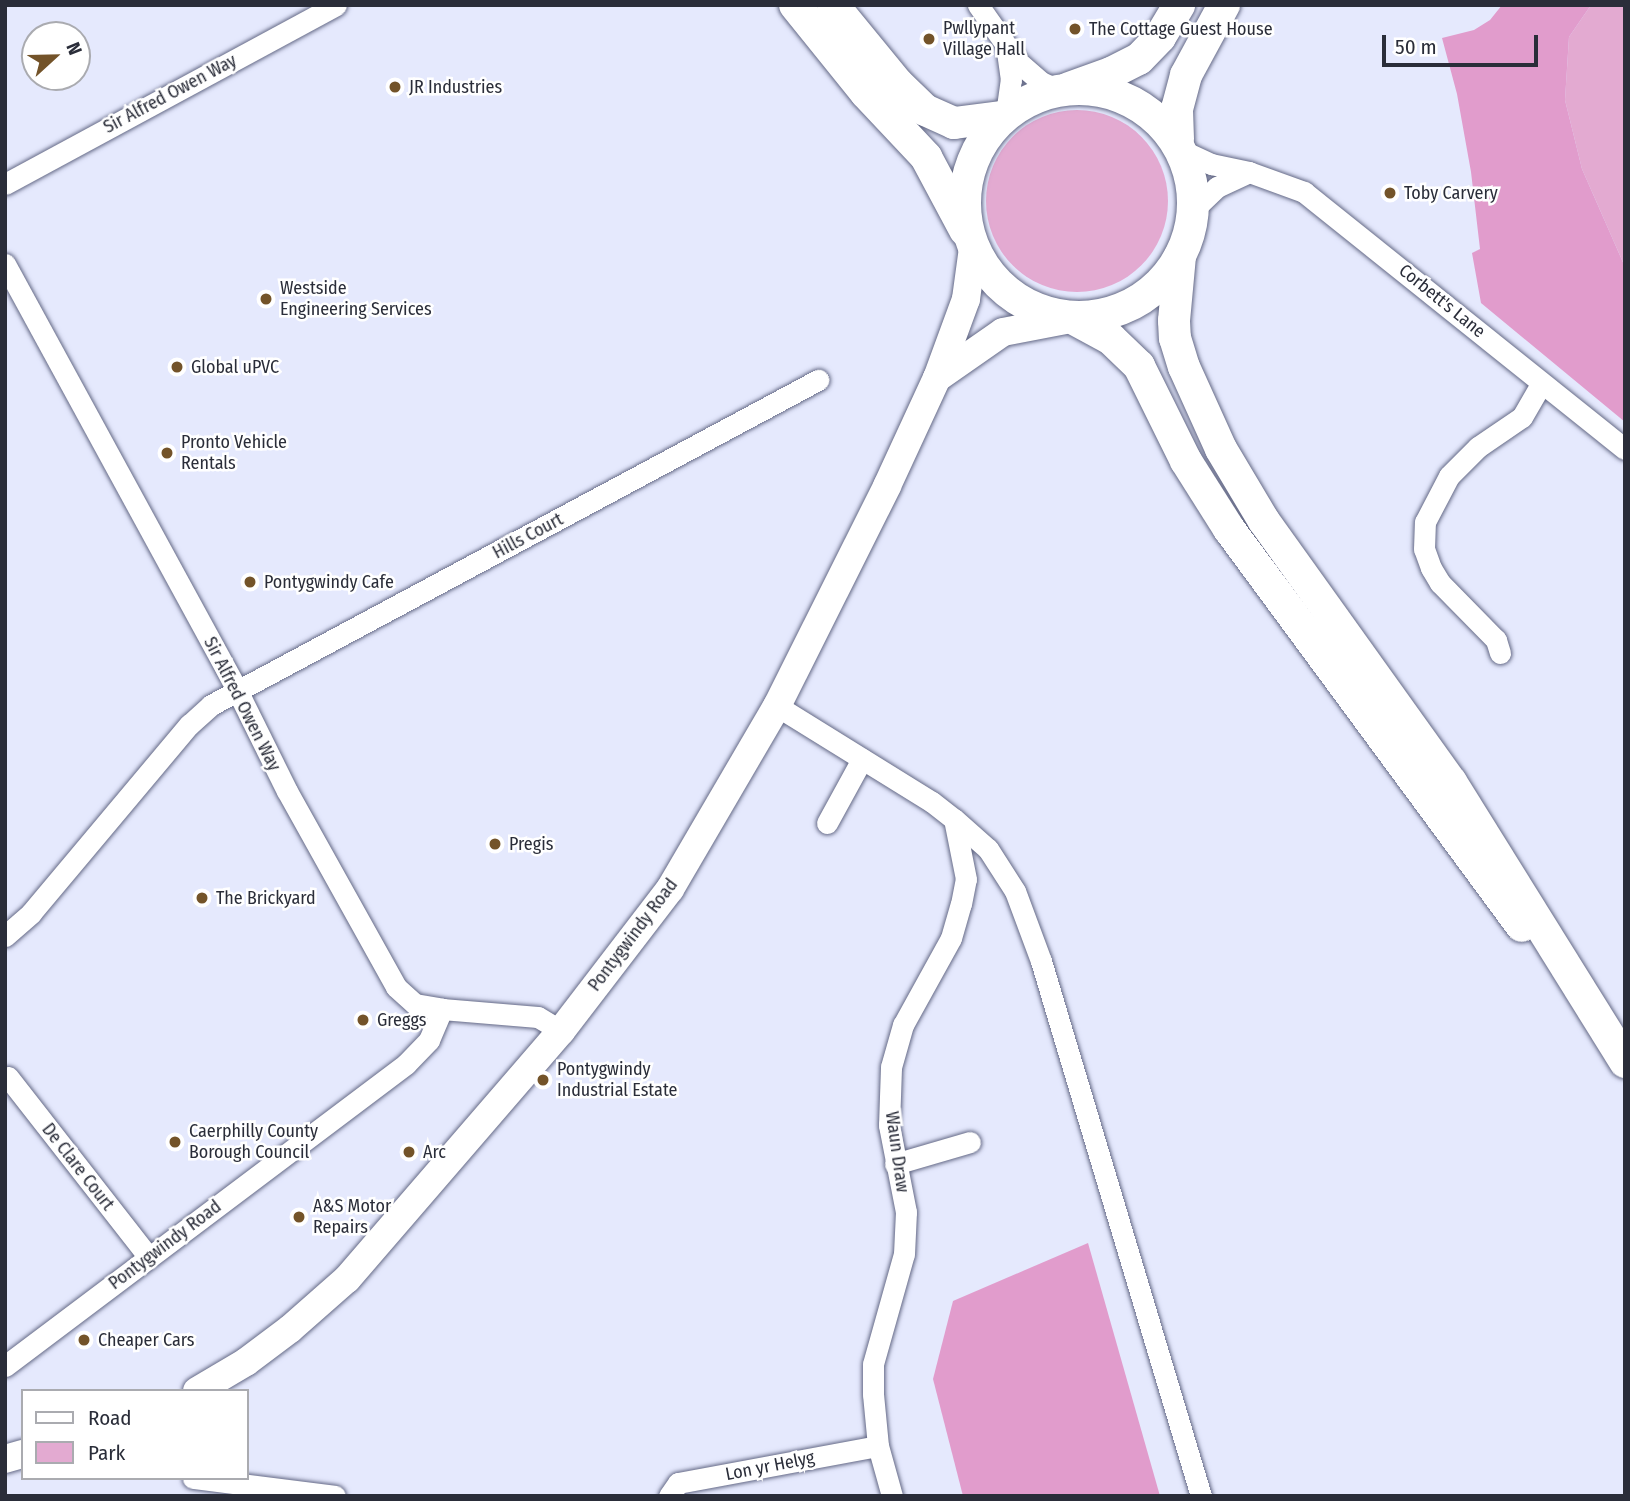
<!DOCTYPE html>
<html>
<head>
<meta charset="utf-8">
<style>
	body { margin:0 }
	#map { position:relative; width:1630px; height:1501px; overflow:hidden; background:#e5e9fd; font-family:"Fira Sans Condensed",sans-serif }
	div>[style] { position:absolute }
	.green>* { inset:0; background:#e3aad1 }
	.round { border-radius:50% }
	.forest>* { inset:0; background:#e19ccc }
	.roads { filter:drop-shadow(0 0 2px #646986) drop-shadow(0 0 2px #646986) }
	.minor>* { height:21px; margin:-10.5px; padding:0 10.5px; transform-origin:10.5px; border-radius:10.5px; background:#fff }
	.secondary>* { height:28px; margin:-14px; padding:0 14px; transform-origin:14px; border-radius:14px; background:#fff }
	.primary>* { height:32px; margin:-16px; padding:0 16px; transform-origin:16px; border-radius:16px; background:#fff }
	.primary>.ring { margin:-16px; padding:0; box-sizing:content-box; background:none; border:32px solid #fff; border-radius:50% }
	.dots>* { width:19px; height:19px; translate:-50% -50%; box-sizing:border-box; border:4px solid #fff; border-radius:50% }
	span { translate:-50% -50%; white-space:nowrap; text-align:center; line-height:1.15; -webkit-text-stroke:5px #fff; paint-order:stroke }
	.poi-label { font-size:18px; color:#2a2d39 }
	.left { translate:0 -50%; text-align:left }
	.street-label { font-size:18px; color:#2a2d39 }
	.frame { position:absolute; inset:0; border:7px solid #2a2d39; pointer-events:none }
	.legend { position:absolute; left:21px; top:1389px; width:228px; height:91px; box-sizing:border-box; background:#fff; border:2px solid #aaabb0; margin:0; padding:9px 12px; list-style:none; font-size:21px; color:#2a2d39 }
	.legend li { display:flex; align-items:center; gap:14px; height:35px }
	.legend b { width:35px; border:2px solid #aaabb0 }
	.north { position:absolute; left:21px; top:21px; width:70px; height:70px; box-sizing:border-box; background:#fff; border:2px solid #aaabb0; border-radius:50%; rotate:68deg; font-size:19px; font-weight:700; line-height:28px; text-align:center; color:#2a2d39 }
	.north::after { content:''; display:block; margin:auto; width:24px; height:32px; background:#735329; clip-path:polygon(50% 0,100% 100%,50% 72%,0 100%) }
	.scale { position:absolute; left:1382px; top:35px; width:156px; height:32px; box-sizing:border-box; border:4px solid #2a2d39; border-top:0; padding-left:9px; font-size:21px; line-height:24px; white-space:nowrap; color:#2a2d39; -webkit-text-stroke:5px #fff; paint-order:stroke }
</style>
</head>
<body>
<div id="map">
	<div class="green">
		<i style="clip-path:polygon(1591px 5px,1625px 5px,1625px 267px,1582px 169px,1565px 100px,1569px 37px)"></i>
		<i class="round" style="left:986px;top:110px;width:182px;height:182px"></i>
	</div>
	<div class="forest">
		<i style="clip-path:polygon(1502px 5px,1591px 5px,1569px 37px,1565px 100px,1582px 169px,1625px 267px,1625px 422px,1481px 303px,1472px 253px,1480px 249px,1471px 172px,1457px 94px,1442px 38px,1474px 30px,1490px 20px)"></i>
		<i style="clip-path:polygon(1088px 1243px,1160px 1496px,963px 1496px,933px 1379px,953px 1301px)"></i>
	</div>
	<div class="roads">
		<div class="minor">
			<i style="left:978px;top:5px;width:70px;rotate:54.9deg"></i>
			<i style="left:1018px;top:62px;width:30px;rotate:41deg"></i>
			<i style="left:1041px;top:82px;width:17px;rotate:24deg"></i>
			<i style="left:1006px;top:114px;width:34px;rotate:-82deg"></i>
			<i style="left:1011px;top:80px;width:30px;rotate:-98deg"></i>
			<i style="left:1183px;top:151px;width:31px;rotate:25deg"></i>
			<i style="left:1211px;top:164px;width:39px;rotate:12deg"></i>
			<i style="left:1249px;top:172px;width:59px;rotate:20deg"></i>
			<i style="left:1304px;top:192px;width:411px;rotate:38.7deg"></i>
			<i style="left:5px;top:184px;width:376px;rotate:-28.4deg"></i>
			<i style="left:1193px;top:210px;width:33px;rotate:-44deg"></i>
			<i style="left:1217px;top:187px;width:35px;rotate:-25deg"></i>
			<i style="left:5px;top:264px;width:487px;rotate:61.4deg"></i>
			<i style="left:238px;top:692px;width:110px;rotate:63.7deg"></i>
			<i style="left:287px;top:791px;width:224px;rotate:60.9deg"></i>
			<i style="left:396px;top:987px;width:25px;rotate:42deg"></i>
			<i style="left:415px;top:1004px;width:27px;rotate:10deg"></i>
			<i style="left:442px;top:1009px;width:96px;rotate:4.8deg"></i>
			<i style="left:538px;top:1017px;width:27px;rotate:31deg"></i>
			<i style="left:1500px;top:653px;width:14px;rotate:-107deg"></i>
			<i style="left:1496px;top:640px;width:80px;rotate:-134.5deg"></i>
			<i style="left:1440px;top:583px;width:17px;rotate:-121deg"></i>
			<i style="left:1431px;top:568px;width:20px;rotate:-110deg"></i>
			<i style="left:1424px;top:549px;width:27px;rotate:-88deg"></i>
			<i style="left:1425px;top:522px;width:52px;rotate:-62.4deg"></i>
			<i style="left:1449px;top:476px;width:41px;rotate:-45deg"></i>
			<i style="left:1478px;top:447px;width:53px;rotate:-34.3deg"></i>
			<i style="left:1522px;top:417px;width:39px;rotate:-60deg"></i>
			<i style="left:777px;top:706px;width:182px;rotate:31.8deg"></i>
			<i style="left:932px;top:802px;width:28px;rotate:38deg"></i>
			<i style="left:954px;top:819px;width:45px;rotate:41.4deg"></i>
			<i style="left:988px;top:849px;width:50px;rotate:57.3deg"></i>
			<i style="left:1015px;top:891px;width:75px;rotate:69.6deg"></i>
			<i style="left:1041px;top:961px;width:558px;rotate:73.35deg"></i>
			<i style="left:827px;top:823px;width:73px;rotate:-61.3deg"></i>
			<i style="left:5px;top:936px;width:35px;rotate:-41deg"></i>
			<i style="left:31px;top:913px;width:246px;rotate:-50deg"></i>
			<i style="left:189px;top:725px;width:30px;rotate:-42deg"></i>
			<i style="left:211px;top:705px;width:689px;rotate:-28.17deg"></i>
			<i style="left:8px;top:1077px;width:227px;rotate:52deg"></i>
			<i style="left:895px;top:1164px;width:78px;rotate:-16.3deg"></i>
			<i style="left:5px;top:1366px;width:502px;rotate:-36.98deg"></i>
			<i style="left:406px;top:1064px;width:33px;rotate:-46deg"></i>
			<i style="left:429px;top:1040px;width:34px;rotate:-67deg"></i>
			<i style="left:193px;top:1478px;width:143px;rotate:7.2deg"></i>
			<i style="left:669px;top:1496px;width:16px;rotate:-55deg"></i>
			<i style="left:678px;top:1483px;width:203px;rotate:-10.5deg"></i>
			<i style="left:892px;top:1496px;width:52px;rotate:-105.6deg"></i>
			<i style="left:878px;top:1446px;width:52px;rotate:-95.5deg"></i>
			<i style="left:873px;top:1394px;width:30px;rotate:-90deg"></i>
			<i style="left:873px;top:1364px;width:114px;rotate:-74.3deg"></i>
			<i style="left:904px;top:1254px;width:42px;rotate:-87.3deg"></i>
			<i style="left:906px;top:1212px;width:89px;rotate:-101.1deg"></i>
			<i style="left:889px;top:1125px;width:58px;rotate:-88deg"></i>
			<i style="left:891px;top:1067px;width:44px;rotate:-74.1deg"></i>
			<i style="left:903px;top:1025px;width:99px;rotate:-61.1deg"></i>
			<i style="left:951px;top:938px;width:35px;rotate:-74deg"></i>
			<i style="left:961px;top:904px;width:25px;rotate:-79deg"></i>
			<i style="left:966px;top:879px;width:61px;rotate:-101.3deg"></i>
		</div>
		<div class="secondary">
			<i style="left:937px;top:378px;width:80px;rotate:-34.9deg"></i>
			<i style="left:1003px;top:332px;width:69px;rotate:-10.8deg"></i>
			<i style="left:197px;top:1391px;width:57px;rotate:-30.6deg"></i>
			<i style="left:246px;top:1362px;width:55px;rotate:-36.9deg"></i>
			<i style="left:290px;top:1329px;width:76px;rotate:-41.3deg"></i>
			<i style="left:347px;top:1279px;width:328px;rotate:-49.2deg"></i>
			<i style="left:561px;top:1031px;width:179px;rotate:-52.5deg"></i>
			<i style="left:670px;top:889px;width:212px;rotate:-59.7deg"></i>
			<i style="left:777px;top:706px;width:246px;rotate:-63.4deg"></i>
			<i style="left:887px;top:486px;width:119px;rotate:-65.2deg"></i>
			<i style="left:937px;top:378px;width:84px;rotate:-69.8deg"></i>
			<i style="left:966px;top:299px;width:51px;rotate:-82.2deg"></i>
			<i style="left:5px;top:1459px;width:19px;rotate:-16deg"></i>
		</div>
		<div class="primary">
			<i style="left:795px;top:5px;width:113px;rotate:51.1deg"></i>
			<i style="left:866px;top:93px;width:88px;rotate:46.8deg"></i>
			<i style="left:926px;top:157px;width:83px;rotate:61.9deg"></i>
			<i style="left:833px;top:5px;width:102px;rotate:50.6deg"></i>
			<i style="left:898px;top:84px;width:37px;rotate:44deg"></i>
			<i style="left:925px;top:110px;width:32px;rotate:24deg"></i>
			<i style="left:954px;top:123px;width:47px;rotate:-7.3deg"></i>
			<i style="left:1069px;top:88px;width:45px;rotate:-19.7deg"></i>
			<i style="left:1111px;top:73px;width:31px;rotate:-27deg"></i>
			<i style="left:1139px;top:59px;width:30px;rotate:-46deg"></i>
			<i style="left:1160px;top:37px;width:37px;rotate:-59deg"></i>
			<i class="ring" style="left:965px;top:89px;width:196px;height:196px"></i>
			<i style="left:1178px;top:139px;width:30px;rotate:-92deg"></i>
			<i style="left:1177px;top:109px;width:35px;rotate:-75deg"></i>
			<i style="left:1186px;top:75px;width:80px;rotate:-61.5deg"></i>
			<i style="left:1180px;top:256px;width:65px;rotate:95.3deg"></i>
			<i style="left:1174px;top:321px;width:17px;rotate:87deg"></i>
			<i style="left:1175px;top:338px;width:30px;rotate:73deg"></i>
			<i style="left:1184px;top:367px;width:90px;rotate:65.7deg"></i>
			<i style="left:1221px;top:449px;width:84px;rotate:59.2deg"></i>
			<i style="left:1264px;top:521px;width:321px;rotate:54.4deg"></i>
			<i style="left:1451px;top:782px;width:330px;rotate:58.1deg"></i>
			<i style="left:1074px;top:319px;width:42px;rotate:28.4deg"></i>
			<i style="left:1111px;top:339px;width:39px;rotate:44deg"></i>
			<i style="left:1139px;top:366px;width:106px;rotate:63.7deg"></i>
			<i style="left:1186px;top:461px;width:80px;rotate:57.7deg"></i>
			<i style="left:1229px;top:529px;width:493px;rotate:53.6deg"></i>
		</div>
	</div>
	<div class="dots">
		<i style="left:1075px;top:29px;background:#735329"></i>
		<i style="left:929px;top:39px;background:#735329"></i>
		<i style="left:395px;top:87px;background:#735329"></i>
		<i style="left:1390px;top:193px;background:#735329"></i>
		<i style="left:266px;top:299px;background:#735329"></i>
		<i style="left:177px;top:367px;background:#735329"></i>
		<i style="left:167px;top:453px;background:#735329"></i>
		<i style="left:250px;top:582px;background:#735329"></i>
		<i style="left:495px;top:844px;background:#735329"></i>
		<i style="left:202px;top:898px;background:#735329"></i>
		<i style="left:363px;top:1020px;background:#735329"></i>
		<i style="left:543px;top:1080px;background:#735329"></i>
		<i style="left:175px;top:1142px;background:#735329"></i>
		<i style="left:409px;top:1152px;background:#735329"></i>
		<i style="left:299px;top:1217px;background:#735329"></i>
		<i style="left:84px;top:1340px;background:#735329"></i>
	</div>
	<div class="poi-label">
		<span class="left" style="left:943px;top:39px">Pwllypant<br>Village Hall</span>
		<span class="left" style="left:1089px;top:29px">The Cottage Guest House</span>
		<span class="left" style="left:409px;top:87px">JR Industries</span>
		<span class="left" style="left:1404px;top:193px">Toby Carvery</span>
		<span class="left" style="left:280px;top:299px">Westside<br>Engineering Services</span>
		<span class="left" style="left:191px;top:367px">Global uPVC</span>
		<span class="left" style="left:181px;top:453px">Pronto Vehicle<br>Rentals</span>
		<span class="left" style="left:264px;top:582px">Pontygwindy Cafe</span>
		<span class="left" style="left:509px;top:844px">Pregis</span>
		<span class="left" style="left:216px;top:898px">The Brickyard</span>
		<span class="left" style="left:377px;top:1020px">Greggs</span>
		<span class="left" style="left:557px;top:1080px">Pontygwindy<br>Industrial Estate</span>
		<span class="left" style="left:189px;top:1142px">Caerphilly County<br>Borough Council</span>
		<span class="left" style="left:423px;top:1152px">Arc</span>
		<span class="left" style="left:313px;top:1217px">A&amp;S Motor<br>Repairs</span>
		<span class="left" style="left:98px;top:1340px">Cheaper Cars</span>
	</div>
	<div class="street-label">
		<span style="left:170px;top:94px;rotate:-28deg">Sir Alfred Owen Way</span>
		<span style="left:1442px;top:301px;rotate:39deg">Corbett's Lane</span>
		<span style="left:528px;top:536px;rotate:-28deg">Hills Court</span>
		<span style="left:242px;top:704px;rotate:63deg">Sir Alfred Owen Way</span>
		<span style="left:633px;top:935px;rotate:-53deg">Pontygwindy Road</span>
		<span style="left:897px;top:1152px;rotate:82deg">Waun Draw</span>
		<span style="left:78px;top:1167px;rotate:52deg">De Clare Court</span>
		<span style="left:165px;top:1245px;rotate:-37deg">Pontygwindy Road</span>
		<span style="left:770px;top:1466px;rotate:-11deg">Lon yr Helyg</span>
	</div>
	<div class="frame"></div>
	<ul class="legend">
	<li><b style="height:9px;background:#fff"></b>Road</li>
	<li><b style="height:19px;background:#e3aad1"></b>Park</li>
	</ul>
	<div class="north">N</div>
	<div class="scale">50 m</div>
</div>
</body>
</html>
